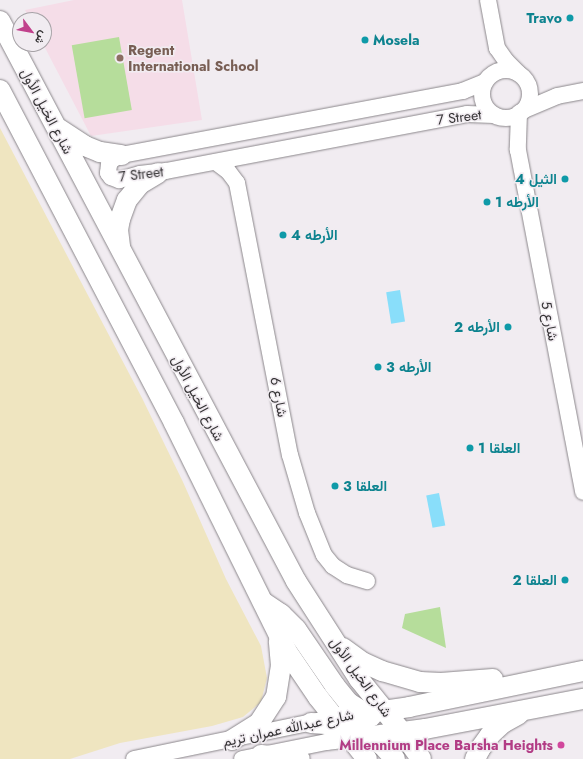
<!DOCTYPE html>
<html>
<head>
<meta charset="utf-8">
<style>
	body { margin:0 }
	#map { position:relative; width:583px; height:759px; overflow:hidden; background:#f1ecf1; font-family:Jost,Vazirmatn,sans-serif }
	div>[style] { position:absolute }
	.education>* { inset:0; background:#f5dde8 }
	.green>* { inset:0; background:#b6dd9b; transform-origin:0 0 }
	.sand>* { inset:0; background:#efe5c0 }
	.water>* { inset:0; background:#89defa; transform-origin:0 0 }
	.roads { filter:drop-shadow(0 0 1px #8b878b) drop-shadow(0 0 1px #8b878b) }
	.minor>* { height:16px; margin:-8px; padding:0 8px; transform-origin:8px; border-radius:8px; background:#fff }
	.minor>.ring { margin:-8px; padding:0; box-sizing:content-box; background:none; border:16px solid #fff; border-radius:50% }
	.major>* { height:20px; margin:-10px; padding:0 10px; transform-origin:10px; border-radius:10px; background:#fff }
	.dots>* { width:11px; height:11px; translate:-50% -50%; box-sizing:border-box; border:2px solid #f1ecf1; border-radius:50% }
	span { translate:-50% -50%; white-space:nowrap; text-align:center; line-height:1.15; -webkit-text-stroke:3px #f1ecf1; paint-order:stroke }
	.culture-label { font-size:14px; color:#0d838f; font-weight:700 }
	.right { translate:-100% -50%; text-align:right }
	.left { translate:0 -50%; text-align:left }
	.education-label { font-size:14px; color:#785e54; font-weight:700 }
	.street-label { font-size:14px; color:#363436 }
	.hotel-label { font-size:14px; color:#b23c85; font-weight:700 }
	.north { position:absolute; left:12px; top:12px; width:40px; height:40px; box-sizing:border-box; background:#f1ecf1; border:1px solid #a6a2a6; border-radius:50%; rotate:122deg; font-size:11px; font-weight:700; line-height:16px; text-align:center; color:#363436 }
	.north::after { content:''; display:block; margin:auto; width:14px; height:18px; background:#c1418c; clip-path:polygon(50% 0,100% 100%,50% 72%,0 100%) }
</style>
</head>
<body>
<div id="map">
	<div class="education">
		<i style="clip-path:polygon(74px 0,182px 0,202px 120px,91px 136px,43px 44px,44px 20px,30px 20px,25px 10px)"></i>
	</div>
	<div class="green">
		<i style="left:119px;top:37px;width:74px;height:48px;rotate:80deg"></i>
		<i style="clip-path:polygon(440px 607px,446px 648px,402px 628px,405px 614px)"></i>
	</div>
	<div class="sand">
		<i style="clip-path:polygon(0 128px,142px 398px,183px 482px,226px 579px,261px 646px,267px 678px,261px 702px,243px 717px,212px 726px,120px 743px,70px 759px,0 759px)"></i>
	</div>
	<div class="water">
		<i style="left:400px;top:290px;width:32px;height:14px;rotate:81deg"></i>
		<i style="left:439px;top:493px;width:33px;height:13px;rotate:79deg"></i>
	</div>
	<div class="roads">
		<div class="minor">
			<i style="left:488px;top:0;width:49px;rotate:79.4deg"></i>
			<i style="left:497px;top:48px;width:16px;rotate:55deg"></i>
			<i style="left:506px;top:61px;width:17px;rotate:45deg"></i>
			<i class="ring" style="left:482px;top:70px;width:32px;height:32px"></i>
			<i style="left:485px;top:82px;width:24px;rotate:158deg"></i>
			<i style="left:463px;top:91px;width:347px;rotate:169.4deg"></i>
			<i style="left:122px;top:155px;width:10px;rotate:156deg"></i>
			<i style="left:113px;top:159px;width:6px;rotate:129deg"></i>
			<i style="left:109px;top:164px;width:9px;rotate:96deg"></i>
			<i style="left:108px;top:173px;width:5px;rotate:53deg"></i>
			<i style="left:111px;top:177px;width:9px;rotate:21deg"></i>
			<i style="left:119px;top:180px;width:22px;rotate:-16deg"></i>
			<i style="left:140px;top:174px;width:26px;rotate:-7deg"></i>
			<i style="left:166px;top:171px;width:306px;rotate:-10.7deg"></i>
			<i style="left:467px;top:114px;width:27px;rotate:2deg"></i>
			<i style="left:522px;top:111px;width:38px;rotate:-23deg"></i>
			<i style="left:557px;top:96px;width:26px;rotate:-11deg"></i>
			<i style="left:519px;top:113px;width:37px;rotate:92deg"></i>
			<i style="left:518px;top:150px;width:348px;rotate:79.2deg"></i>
			<i style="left:216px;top:162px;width:15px;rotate:37deg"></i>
			<i style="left:228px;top:171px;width:15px;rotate:53deg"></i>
			<i style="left:237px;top:183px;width:277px;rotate:79deg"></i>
			<i style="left:290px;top:455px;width:60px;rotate:73.7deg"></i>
			<i style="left:307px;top:513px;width:45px;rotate:68deg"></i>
			<i style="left:324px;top:555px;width:14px;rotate:51deg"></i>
			<i style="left:333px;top:566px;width:17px;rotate:33deg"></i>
			<i style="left:347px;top:575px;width:21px;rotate:17deg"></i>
			<i style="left:134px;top:759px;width:193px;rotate:-11.7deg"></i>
			<i style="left:242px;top:759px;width:86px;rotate:-11.4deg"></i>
			<i style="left:326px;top:742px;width:25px;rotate:-7deg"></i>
		</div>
		<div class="major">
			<i style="left:0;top:21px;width:633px;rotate:62.14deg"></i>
			<i style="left:296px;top:581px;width:117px;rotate:57.3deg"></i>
			<i style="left:359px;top:679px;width:67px;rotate:51.1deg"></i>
			<i style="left:401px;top:731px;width:34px;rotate:54deg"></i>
			<i style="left:0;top:90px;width:376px;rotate:62.4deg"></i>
			<i style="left:174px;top:423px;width:253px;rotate:63.7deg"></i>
			<i style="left:286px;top:650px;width:57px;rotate:55.8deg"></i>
			<i style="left:318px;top:697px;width:79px;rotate:51.7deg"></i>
			<i style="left:59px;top:129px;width:31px;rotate:33deg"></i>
			<i style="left:85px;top:146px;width:16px;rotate:22deg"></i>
			<i style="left:100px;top:152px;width:22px;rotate:8deg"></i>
			<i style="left:120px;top:246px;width:16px;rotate:-97deg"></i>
			<i style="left:118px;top:230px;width:11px;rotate:-80deg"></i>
			<i style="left:120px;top:219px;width:20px;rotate:-70deg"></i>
			<i style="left:127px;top:200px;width:21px;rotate:-51deg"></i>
			<i style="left:140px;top:184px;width:21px;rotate:-31deg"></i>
			<i style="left:263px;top:602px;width:22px;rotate:34deg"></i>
			<i style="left:281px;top:614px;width:21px;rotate:45deg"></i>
			<i style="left:296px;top:629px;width:69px;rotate:55.6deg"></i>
			<i style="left:335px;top:686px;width:22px;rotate:51deg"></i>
			<i style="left:349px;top:703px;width:26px;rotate:32deg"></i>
			<i style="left:343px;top:648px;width:26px;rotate:36deg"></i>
			<i style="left:364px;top:663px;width:20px;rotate:24deg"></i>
			<i style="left:382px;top:671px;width:40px;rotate:16deg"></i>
			<i style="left:420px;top:682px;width:21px;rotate:3deg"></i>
			<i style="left:441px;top:683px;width:52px;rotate:-4.4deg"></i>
			<i style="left:334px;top:718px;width:76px;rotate:-8.3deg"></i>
			<i style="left:409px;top:707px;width:178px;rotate:-11.7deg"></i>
			<i style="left:311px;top:723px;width:29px;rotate:4deg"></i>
			<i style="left:340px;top:725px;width:16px;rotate:15deg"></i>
			<i style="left:355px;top:729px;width:17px;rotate:25deg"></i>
			<i style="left:370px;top:736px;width:15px;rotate:37deg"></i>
			<i style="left:382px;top:745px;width:19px;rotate:47deg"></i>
			<i style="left:351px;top:739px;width:75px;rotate:-7.7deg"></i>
			<i style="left:425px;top:729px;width:161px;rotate:-10.8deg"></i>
			<i style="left:232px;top:740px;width:32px;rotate:-32deg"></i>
			<i style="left:259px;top:723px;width:31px;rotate:-57deg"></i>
			<i style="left:276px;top:697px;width:31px;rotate:-81deg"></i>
			<i style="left:281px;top:666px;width:25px;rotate:-95deg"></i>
			<i style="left:261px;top:755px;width:39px;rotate:6deg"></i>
			<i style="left:475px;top:759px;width:11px;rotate:-63deg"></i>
			<i style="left:480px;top:749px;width:17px;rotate:-54deg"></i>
			<i style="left:490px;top:735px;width:18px;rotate:-43deg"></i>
			<i style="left:503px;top:723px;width:18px;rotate:-29deg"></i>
		</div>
	</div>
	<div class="dots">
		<i style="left:570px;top:18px;background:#0f9aa8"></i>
		<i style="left:365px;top:40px;background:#0f9aa8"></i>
		<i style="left:120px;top:58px;background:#8d6e63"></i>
		<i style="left:565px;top:179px;background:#0f9aa8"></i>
		<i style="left:487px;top:202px;background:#0f9aa8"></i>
		<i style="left:283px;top:235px;background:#0f9aa8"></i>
		<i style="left:508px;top:327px;background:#0f9aa8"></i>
		<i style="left:378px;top:367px;background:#0f9aa8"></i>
		<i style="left:470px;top:448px;background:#0f9aa8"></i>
		<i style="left:335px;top:486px;background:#0f9aa8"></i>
		<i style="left:565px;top:580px;background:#0f9aa8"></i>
		<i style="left:561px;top:745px;background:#d1479c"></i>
	</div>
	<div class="culture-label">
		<span class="right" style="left:562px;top:18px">Travo</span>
		<span class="left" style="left:373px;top:40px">Mosela</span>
		<span class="right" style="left:557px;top:179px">الثيل 4</span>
		<span class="left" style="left:495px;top:202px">الأرطه 1</span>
		<span class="left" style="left:291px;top:235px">الأرطه 4</span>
		<span class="right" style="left:500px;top:327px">الأرطه 2</span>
		<span class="left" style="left:386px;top:367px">الأرطه 3</span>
		<span class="left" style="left:478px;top:448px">العلقا 1</span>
		<span class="left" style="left:343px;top:486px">العلقا 3</span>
		<span class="right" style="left:557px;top:580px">العلقا 2</span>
	</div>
	<div class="education-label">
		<span class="left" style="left:128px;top:58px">Regent<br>International School</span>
	</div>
	<div class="street-label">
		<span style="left:47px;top:111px;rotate:62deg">شارع الخيل الأول</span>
		<span style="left:459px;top:117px;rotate:-7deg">7 Street</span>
		<span style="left:141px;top:174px;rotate:-7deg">7 Street</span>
		<span style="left:550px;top:321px;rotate:79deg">شارع 5</span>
		<span style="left:279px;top:397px;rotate:79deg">شارع 6</span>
		<span style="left:198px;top:398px;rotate:62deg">شارع الخيل الأول</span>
		<span style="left:361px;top:677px;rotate:54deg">شارع الخيل الأول</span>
		<span style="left:288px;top:728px;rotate:-12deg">شارع عبدالله عمران تريم</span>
	</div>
	<div class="hotel-label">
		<span class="right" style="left:553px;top:745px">Millennium Place Barsha Heights</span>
	</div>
	<div class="north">ش</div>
</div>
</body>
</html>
